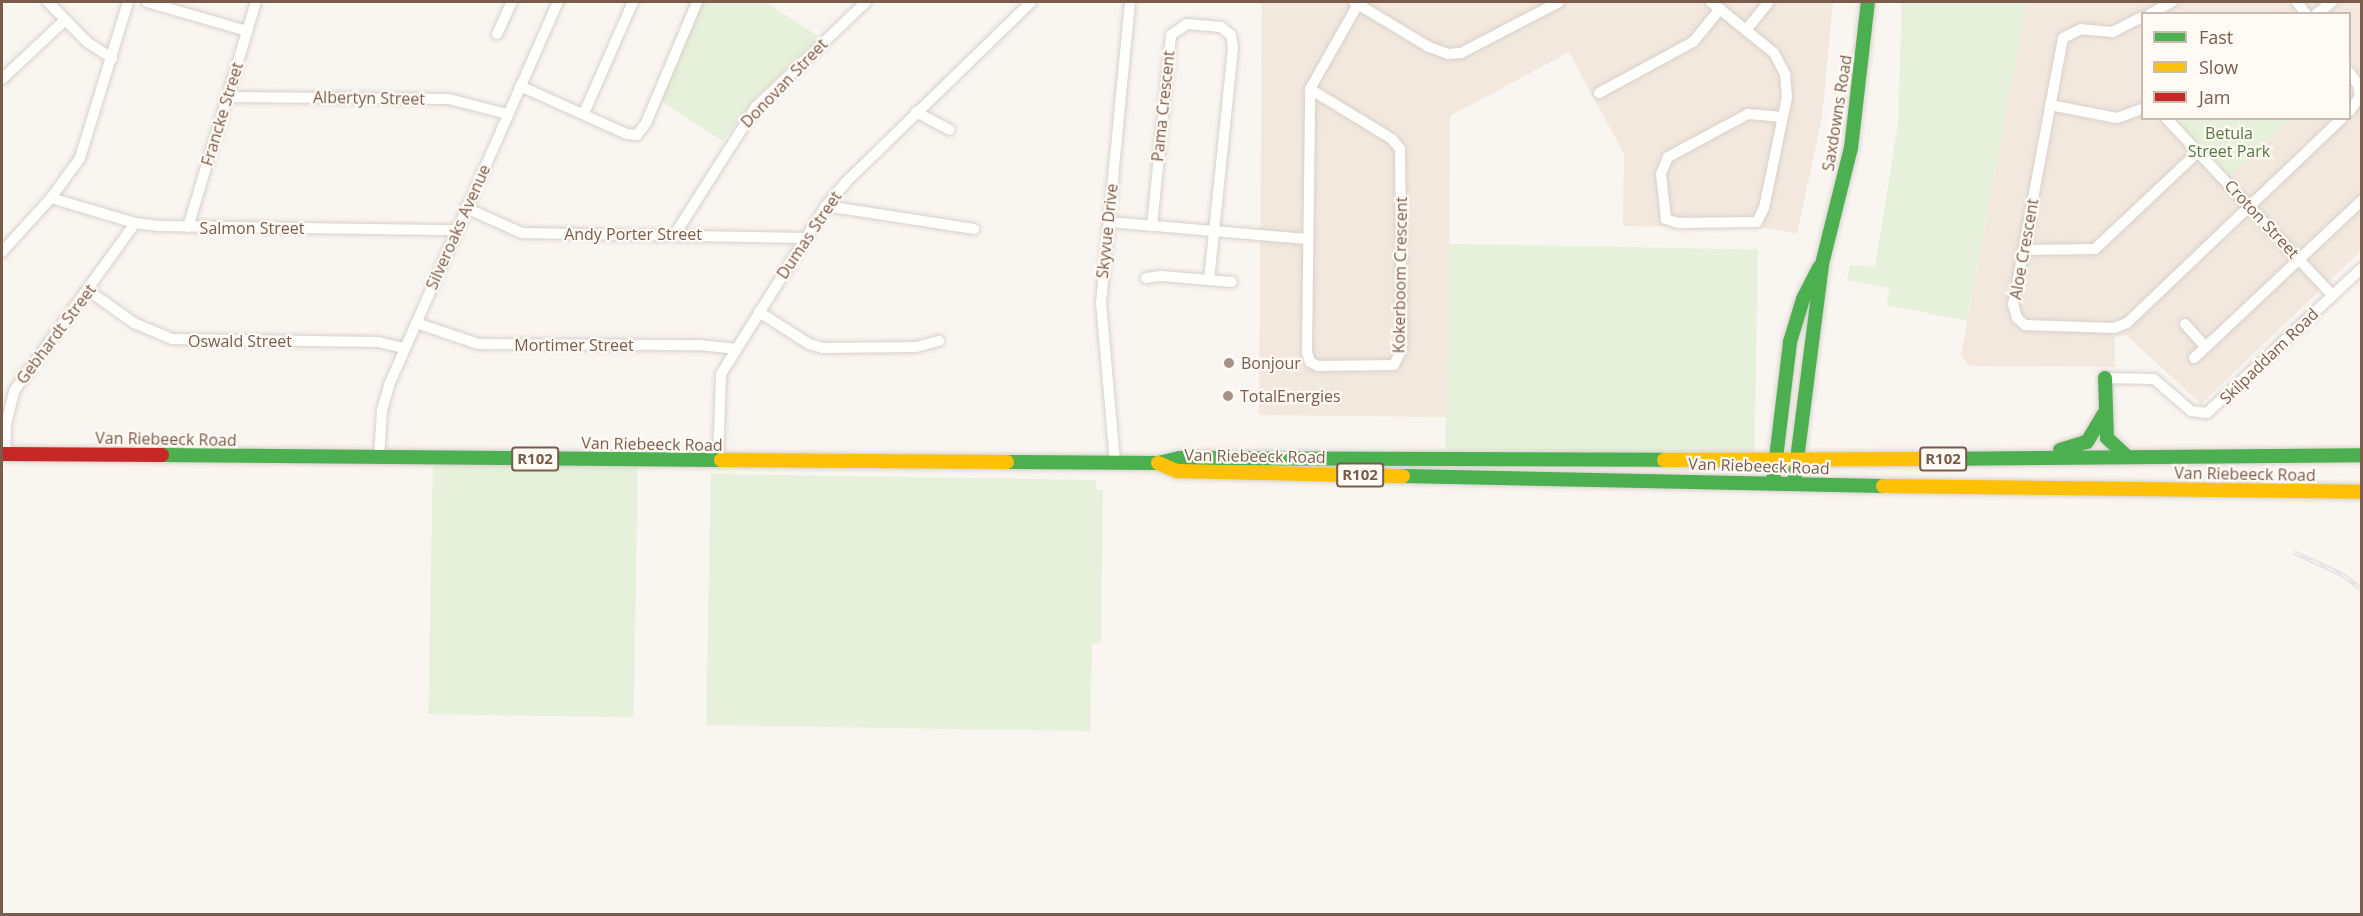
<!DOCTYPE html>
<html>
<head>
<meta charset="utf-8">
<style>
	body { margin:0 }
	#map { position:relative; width:2363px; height:916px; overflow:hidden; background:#f9f5f0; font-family:"Open Sans",sans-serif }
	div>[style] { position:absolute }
	.residential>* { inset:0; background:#f2e8de }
	.green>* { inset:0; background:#e7f0db; transform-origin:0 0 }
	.roads { filter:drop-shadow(0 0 2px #d7d1cb) drop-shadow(0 0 2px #d7d1cb) }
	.street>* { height:10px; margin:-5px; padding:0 5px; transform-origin:5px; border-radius:5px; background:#fefefd }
	.fast>* { height:14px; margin:-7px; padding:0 7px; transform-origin:7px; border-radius:7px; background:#4caf50 }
	.slow>* { height:14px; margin:-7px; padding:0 7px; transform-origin:7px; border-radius:7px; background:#ffc107 }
	.jam>* { height:14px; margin:-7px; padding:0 7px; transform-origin:7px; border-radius:7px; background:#c62828 }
	.rail>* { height:5px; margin-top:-2.5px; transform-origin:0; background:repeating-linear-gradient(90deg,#fffaf3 0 9px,#e6e3e7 0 18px); box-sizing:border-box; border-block:2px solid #e6e3e7 }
	.dots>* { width:16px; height:16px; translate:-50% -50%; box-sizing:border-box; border:3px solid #fffaf3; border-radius:50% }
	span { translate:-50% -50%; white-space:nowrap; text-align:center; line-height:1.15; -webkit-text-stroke:4.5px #fffaf3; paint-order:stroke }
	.shield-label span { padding:2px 4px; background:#fffaf3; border:2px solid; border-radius:4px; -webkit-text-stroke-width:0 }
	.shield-label { font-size:15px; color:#7a5c4d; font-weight:700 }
	.street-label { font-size:16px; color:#7a5c4d }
	.park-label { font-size:16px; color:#537a41 }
	.poi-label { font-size:16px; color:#7a5c4d }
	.left { translate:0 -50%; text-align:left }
	.frame { position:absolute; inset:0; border:3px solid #7a5c4d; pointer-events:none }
	.legend { position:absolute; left:2141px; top:12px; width:210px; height:108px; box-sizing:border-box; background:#fffaf3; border:2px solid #cabbb1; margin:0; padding:8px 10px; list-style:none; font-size:18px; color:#7a5c4d }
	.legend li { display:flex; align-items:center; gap:12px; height:30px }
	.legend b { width:30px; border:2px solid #cabbb1 }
</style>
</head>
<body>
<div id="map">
	<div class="residential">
		<i style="clip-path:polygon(1259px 2px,1833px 2px,1822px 117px,1797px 234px,1766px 228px,1623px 226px,1624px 154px,1569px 52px,1450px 116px,1448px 417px,1259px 415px,1262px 4px)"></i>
		<i style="clip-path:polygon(evenodd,2027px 2px,2361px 2px,2361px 251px,2201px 404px,2126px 335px,2115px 336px,2115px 367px,1970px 366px,1961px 355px,2027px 2px,2142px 14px,2350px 14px,2350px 118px,2142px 118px,2142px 14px)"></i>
	</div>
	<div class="green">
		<i style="clip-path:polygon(702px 2px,766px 2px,819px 37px,753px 101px,723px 141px,659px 100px)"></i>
		<i style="clip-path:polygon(1902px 2px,2027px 2px,1967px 321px,1887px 305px,1889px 288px,1847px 280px,1850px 265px,1875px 267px,1898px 124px)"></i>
		<i style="clip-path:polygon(2171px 119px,2291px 119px,2228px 178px)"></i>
		<i style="left:1449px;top:244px;width:309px;height:205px;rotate:1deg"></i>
		<i style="left:433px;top:458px;width:205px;height:256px;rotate:1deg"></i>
		<i style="clip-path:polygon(711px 474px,1096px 480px,1096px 489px,1103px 490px,1101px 643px,1092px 644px,1090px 731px,706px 725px)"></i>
	</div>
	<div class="roads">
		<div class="street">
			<i style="left:48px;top:2px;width:56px;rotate:45.7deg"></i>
			<i style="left:87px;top:42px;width:30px;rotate:33deg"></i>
			<i style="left:147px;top:2px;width:104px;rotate:16.2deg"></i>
			<i style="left:1354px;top:2px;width:87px;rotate:31deg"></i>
			<i style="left:1429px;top:47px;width:20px;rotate:20deg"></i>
			<i style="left:1448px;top:54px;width:13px;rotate:-4deg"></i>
			<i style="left:1461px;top:53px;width:110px;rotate:-27.5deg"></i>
			<i style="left:1711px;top:2px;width:81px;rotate:39deg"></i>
			<i style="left:1774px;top:53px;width:24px;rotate:62deg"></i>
			<i style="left:1785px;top:74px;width:23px;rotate:85deg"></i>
			<i style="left:1787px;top:97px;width:113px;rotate:101.7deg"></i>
			<i style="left:1764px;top:208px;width:16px;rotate:117deg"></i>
			<i style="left:1757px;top:222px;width:79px;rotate:179.3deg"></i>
			<i style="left:1678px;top:223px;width:13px;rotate:-162deg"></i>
			<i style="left:1666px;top:219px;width:45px;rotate:-96.3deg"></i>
			<i style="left:1661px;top:174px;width:18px;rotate:-68deg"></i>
			<i style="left:1668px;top:157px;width:91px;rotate:-28.3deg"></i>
			<i style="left:1748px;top:114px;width:35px;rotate:5deg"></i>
			<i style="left:2297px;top:2px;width:15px;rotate:53deg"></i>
			<i style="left:2150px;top:14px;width:25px;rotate:-29deg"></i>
			<i style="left:2316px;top:14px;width:20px;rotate:-37deg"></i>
			<i style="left:2142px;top:17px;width:33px;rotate:153deg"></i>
			<i style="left:2113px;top:32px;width:32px;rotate:-175deg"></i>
			<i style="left:2081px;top:29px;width:20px;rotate:153deg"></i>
			<i style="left:2063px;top:38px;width:271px;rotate:100.6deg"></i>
			<i style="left:2013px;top:304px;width:15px;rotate:74deg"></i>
			<i style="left:2017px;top:318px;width:11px;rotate:41deg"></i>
			<i style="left:2025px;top:325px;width:89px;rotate:1.9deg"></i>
			<i style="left:2114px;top:328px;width:14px;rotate:-21deg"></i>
			<i style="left:2127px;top:323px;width:297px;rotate:-43.6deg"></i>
			<i style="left:1746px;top:30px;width:36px;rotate:-51deg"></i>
			<i style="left:497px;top:34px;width:35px;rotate:-65deg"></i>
			<i style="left:2350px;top:73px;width:14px;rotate:56deg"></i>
			<i style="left:2358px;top:85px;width:11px;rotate:80deg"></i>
			<i style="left:2360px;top:96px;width:18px;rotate:124deg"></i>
			<i style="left:2px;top:79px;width:86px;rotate:-43.1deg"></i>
			<i style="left:520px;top:86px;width:117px;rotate:24.2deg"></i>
			<i style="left:627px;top:134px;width:10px;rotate:6deg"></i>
			<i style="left:637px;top:135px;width:15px;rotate:-53deg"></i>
			<i style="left:646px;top:123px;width:131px;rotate:-67.1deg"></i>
			<i style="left:1310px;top:89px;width:96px;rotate:31.4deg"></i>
			<i style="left:1392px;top:139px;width:13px;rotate:51deg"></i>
			<i style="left:1400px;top:149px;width:200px;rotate:89.4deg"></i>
			<i style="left:1402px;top:349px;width:18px;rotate:117deg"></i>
			<i style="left:1394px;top:365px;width:76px;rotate:179.2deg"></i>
			<i style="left:1318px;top:366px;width:9px;rotate:-153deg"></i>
			<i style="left:1310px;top:362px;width:10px;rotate:-107deg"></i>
			<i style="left:1307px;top:352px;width:263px;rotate:-89.3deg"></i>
			<i style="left:1310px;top:89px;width:98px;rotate:-60.5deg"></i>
			<i style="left:1599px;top:93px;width:107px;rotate:-28.5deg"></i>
			<i style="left:1693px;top:42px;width:43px;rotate:-50.7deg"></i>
			<i style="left:228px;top:97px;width:221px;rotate:0.5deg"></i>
			<i style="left:449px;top:99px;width:60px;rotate:14.5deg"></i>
			<i style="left:2050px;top:105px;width:68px;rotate:11deg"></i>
			<i style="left:2117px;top:118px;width:27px;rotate:-20deg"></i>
			<i style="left:916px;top:112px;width:38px;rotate:28deg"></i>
			<i style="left:584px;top:113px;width:121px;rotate:-66.2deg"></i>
			<i style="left:2166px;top:118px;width:243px;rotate:46.8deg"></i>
			<i style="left:51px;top:198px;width:88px;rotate:16.6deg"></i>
			<i style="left:135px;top:223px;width:26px;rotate:7deg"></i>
			<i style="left:161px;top:226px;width:296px;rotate:0.8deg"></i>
			<i style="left:826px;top:206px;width:150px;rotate:8.8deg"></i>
			<i style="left:466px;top:208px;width:61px;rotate:24.1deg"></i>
			<i style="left:522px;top:233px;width:284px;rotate:1deg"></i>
			<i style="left:1109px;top:222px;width:198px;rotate:4.9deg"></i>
			<i style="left:1152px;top:226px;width:192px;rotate:-84.3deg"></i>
			<i style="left:1171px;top:35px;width:19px;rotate:-35deg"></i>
			<i style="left:1187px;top:24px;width:34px;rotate:5deg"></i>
			<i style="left:1221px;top:27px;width:13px;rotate:39deg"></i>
			<i style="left:1231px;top:35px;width:13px;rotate:81deg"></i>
			<i style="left:1233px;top:48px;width:233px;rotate:95.9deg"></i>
			<i style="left:188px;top:227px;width:235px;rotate:-73.2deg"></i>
			<i style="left:675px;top:234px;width:151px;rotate:-57.5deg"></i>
			<i style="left:756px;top:107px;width:152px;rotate:-43.7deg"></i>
			<i style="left:2023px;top:250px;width:72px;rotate:-0.8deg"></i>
			<i style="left:2095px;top:249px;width:141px;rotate:-43.3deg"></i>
			<i style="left:2px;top:252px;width:73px;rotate:-47.8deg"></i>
			<i style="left:51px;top:198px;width:49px;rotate:-54.1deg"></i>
			<i style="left:80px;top:158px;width:163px;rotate:-72.9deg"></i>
			<i style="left:1146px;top:278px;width:15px;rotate:-8deg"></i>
			<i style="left:1161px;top:276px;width:71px;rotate:4.8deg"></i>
			<i style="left:89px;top:291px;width:55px;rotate:35.4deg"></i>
			<i style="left:134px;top:323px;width:41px;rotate:22.8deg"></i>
			<i style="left:172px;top:339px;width:206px;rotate:0.8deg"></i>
			<i style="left:378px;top:342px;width:28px;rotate:13deg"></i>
			<i style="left:759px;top:312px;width:59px;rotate:32.6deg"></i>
			<i style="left:809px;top:344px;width:15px;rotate:16deg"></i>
			<i style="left:823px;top:348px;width:93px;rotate:-0.6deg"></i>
			<i style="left:916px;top:347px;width:24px;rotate:-15deg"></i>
			<i style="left:416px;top:323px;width:65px;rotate:18.7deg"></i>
			<i style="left:478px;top:344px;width:221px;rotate:0.3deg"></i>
			<i style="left:699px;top:345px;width:36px;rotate:6deg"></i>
			<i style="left:2185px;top:324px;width:31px;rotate:48deg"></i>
			<i style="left:2194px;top:358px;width:231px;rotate:-43.2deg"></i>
			<i style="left:2105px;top:378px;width:49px;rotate:1.2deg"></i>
			<i style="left:2154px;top:379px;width:49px;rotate:40.9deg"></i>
			<i style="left:2191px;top:411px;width:16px;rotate:7deg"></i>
			<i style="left:2207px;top:413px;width:212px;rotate:-43.1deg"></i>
			<i style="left:5px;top:454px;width:30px;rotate:-88deg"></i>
			<i style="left:6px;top:424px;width:34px;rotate:-76deg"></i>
			<i style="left:14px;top:391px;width:207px;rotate:-54.2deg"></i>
			<i style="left:379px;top:458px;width:48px;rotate:-86.4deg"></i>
			<i style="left:382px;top:410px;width:26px;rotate:-74deg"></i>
			<i style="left:389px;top:385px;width:419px;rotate:-66.2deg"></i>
			<i style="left:718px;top:461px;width:87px;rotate:-88deg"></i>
			<i style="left:721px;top:374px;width:198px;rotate:-58deg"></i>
			<i style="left:826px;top:206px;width:31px;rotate:-50deg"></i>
			<i style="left:846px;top:182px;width:258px;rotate:-44.2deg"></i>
			<i style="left:1115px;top:462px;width:160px;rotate:-95deg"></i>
			<i style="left:1101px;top:303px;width:302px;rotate:-84.5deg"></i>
		</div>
		<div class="fast">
			<i style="left:2105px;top:378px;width:60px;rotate:88.1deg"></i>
			<i style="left:2107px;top:438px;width:26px;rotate:43deg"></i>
			<i style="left:2060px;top:450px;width:28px;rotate:-17deg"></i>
			<i style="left:2087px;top:442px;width:33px;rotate:-59deg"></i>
			<i style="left:162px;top:455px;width:559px;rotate:0.51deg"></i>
			<i style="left:1925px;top:459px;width:437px;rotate:-0.5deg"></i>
			<i style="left:1007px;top:462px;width:151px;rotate:0.4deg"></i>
			<i style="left:1158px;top:463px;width:22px;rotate:-13deg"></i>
			<i style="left:1179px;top:458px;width:485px;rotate:0.2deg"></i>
			<i style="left:1403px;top:476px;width:480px;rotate:1.2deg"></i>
			<i style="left:1773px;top:483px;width:142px;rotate:-83.1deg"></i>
			<i style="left:1790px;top:342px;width:45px;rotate:-73.2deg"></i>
			<i style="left:1803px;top:299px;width:35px;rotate:-63deg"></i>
			<i style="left:1794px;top:483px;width:221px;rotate:-82.7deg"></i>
			<i style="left:1822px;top:264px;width:120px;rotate:-76deg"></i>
			<i style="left:1851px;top:148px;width:147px;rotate:-83.4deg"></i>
		</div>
		<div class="slow">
			<i style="left:721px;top:460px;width:286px;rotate:0.4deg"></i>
			<i style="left:1664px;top:460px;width:261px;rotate:-0.2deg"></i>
			<i style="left:1158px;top:463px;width:21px;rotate:23deg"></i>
			<i style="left:1177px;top:471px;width:226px;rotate:1.3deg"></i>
			<i style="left:1883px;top:486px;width:479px;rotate:0.7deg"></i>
		</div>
		<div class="jam">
			<i style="left:2px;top:454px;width:160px;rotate:0.4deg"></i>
		</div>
	</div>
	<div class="rail">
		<i style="left:2294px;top:552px;width:53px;rotate:24.6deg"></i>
		<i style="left:2342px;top:574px;width:25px;rotate:37deg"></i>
	</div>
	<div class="dots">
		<i style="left:1229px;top:363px;background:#a69286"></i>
		<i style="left:1228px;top:396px;background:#a69286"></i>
	</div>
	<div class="shield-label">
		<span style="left:535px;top:459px">R102</span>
		<span style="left:1943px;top:459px">R102</span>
		<span style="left:1360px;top:475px">R102</span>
	</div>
	<div class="street-label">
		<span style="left:784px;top:83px;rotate:-46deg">Donovan Street</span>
		<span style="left:369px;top:98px;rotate:1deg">Albertyn Street</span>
		<span style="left:1163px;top:106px;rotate:-84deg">Pama Crescent</span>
		<span style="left:1837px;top:113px;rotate:-81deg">Saxdowns Road</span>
		<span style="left:222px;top:114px;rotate:-73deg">Francke Street</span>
		<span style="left:2262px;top:219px;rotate:47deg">Croton Street</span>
		<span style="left:458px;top:227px;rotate:-66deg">Silveroaks Avenue</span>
		<span style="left:252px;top:228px">Salmon Street</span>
		<span style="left:1107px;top:231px;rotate:-84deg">Skyvue Drive</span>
		<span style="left:633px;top:234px">Andy Porter Street</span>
		<span style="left:809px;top:235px;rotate:-56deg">Dumas Street</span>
		<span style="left:2024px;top:249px;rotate:-80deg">Aloe Crescent</span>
		<span style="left:1400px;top:275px;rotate:-89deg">Kokerboom Crescent</span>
		<span style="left:56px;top:334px;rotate:-53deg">Gebhardt Street</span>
		<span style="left:240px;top:341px">Oswald Street</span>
		<span style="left:574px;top:345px">Mortimer Street</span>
		<span style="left:2269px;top:356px;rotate:-44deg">Skilpaddam Road</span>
		<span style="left:166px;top:439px;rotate:1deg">Van Riebeeck Road</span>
		<span style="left:652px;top:444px;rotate:1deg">Van Riebeeck Road</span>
		<span style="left:1255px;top:456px;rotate:1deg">Van Riebeeck Road</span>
		<span style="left:1759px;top:466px;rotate:2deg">Van Riebeeck Road</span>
		<span style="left:2245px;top:474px;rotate:1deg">Van Riebeeck Road</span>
	</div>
	<div class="park-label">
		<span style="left:2229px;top:142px">Betula<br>Street Park</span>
	</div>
	<div class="poi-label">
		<span class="left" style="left:1241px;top:363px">Bonjour</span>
		<span class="left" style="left:1240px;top:396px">TotalEnergies</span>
	</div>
	<div class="frame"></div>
	<ul class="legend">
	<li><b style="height:8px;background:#4caf50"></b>Fast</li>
	<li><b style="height:8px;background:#ffc107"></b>Slow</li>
	<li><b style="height:8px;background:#c62828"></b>Jam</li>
	</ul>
</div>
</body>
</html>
